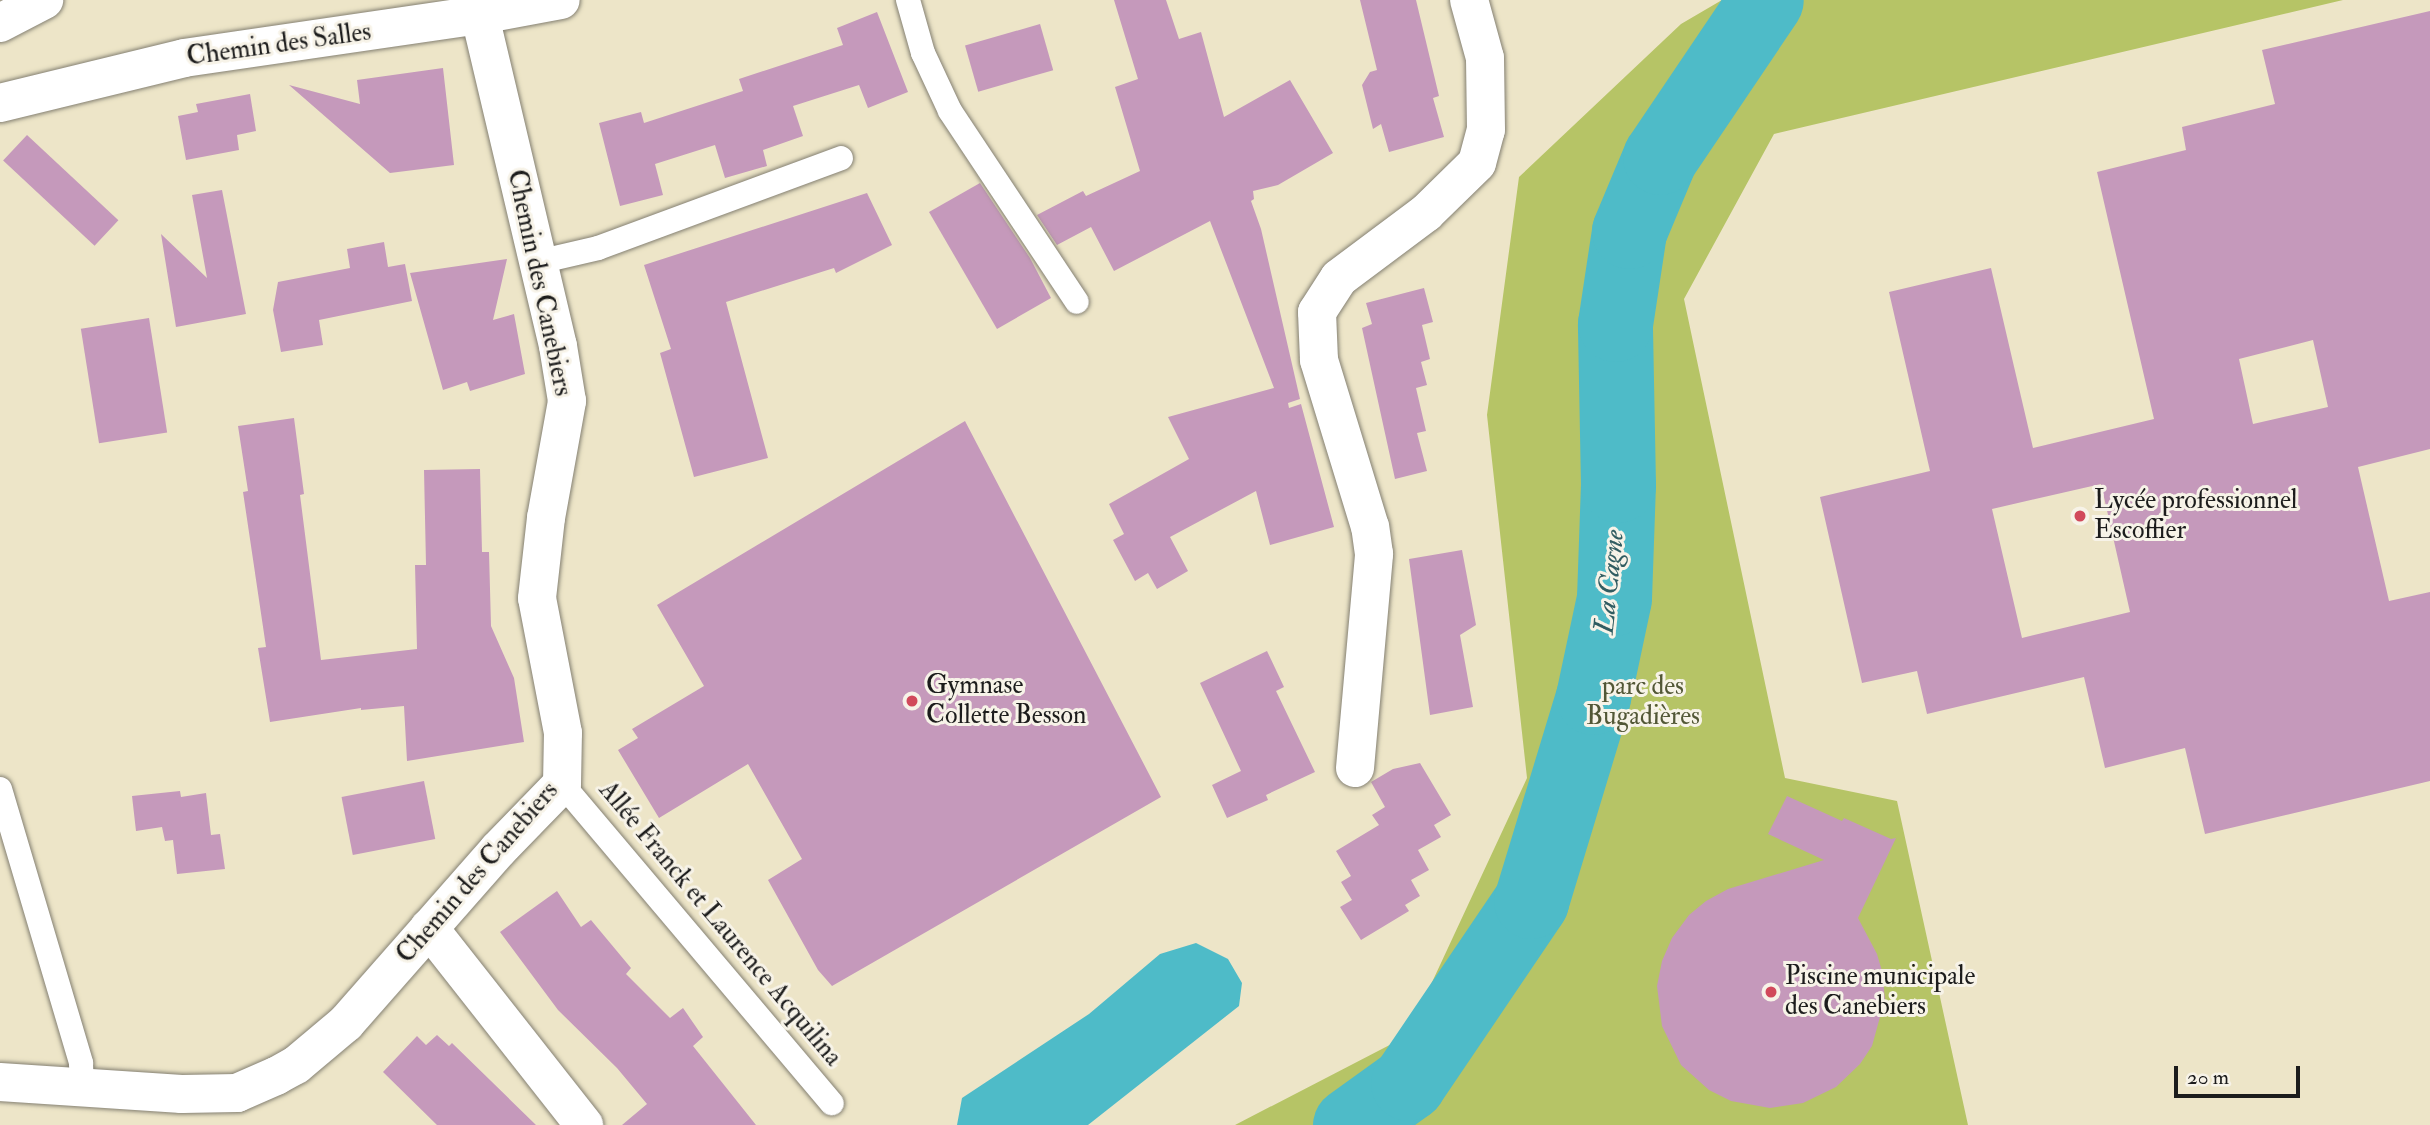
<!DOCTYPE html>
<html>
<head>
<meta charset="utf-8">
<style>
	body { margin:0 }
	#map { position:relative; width:2430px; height:1125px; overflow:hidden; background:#ede5c8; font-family:"IM FELL Double Pica",serif }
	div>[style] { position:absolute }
	.green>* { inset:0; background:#b6c466 }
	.water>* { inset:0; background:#4ebbc8 }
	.river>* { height:75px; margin:-37.5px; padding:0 37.5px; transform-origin:37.5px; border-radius:37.5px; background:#4ebbc8 }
	.building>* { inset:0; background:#c599bb; transform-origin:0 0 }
	.roads { filter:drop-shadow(0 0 2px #848072) drop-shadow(0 0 2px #848072) }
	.service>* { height:24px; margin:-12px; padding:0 12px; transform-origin:12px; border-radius:12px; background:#fff }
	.minor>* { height:38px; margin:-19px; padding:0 19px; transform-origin:19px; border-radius:19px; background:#fff }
	.dots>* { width:19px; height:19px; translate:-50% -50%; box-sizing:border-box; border:4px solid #f7f3e8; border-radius:50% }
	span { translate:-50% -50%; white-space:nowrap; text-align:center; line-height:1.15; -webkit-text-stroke:6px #f7f3e8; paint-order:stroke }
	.street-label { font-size:26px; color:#1c1c1c }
	.poi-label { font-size:26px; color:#1c1c1c }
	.left { translate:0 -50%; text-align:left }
	.park-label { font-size:26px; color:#525736 }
	.water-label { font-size:28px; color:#305c61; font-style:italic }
	.scale { position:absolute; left:2174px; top:1066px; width:126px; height:32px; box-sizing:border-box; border:4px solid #1c1c1c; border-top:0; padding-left:9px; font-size:21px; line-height:24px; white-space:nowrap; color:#1c1c1c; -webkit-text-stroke:5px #f7f3e8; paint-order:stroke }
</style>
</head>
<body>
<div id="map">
	<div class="green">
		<i style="clip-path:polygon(1722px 0,2343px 0,1774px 134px,1684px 299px,1785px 778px,1897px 801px,1968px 1125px,1235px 1125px,1407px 1036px,1527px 778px,1487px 415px,1519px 177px,1681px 24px)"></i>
	</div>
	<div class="water">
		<i style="clip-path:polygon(1196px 943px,1228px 959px,1242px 983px,1239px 1006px,1088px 1125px,957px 1125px,962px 1098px,1089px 1014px,1160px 954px)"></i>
	</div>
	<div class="river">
		<i style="left:1350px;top:1125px;width:72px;rotate:-35.9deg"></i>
		<i style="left:1408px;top:1083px;width:220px;rotate:-55.9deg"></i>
		<i style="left:1531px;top:901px;width:213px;rotate:-73.1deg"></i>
		<i style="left:1593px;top:697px;width:101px;rotate:-78deg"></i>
		<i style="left:1614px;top:598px;width:113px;rotate:-88deg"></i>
		<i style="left:1618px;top:485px;width:161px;rotate:-91.1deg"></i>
		<i style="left:1615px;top:324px;width:94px;rotate:-81.4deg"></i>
		<i style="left:1629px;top:231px;width:80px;rotate:-67.3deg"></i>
		<i style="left:1660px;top:157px;width:189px;rotate:-56deg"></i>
	</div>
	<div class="building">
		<i style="clip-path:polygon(1114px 0,1166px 0,1179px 39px,1201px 32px,1224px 117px,1290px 80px,1333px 153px,1278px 185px,1253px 191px,1254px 199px,1251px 201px,1261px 229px,1300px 399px,1288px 403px,1289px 408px,1301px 404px,1334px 527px,1270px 545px,1256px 491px,1170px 537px,1188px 571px,1157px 589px,1148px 573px,1135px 581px,1113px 540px,1124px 534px,1109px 504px,1189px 459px,1168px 417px,1274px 388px,1210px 221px,1114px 271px,1091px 227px,1057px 245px,1037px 215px,1083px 191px,1086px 196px,1140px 171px,1115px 87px,1138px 79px)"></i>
		<i style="clip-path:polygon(1360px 0,1416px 0,1439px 96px,1433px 98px,1444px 137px,1389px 152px,1381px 124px,1373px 129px,1362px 85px,1370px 72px,1377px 70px)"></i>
		<i style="clip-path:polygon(evenodd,2430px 11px,2430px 449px,2358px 467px,2389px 601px,2430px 592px,2430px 781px,2205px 834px,2185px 748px,2105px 768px,2084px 677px,1927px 714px,1917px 671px,1862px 683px,1820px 497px,1930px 471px,1889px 292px,1991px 268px,2033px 448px,2154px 419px,2097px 172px,2186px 150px,2182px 127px,2275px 104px,2262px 50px,2430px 11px,2313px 340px,2328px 407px,2253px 424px,2239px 359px,2313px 340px,2430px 11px,2101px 484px,2130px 612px,2022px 638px,1992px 509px,2101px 484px)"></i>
		<i style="clip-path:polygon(877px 12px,908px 92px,868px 108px,859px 85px,793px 106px,803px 136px,763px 150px,767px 166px,725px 178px,715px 145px,655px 164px,663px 195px,620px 206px,599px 123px,641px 112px,644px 123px,743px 91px,739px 79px,843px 45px,837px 28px)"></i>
		<i style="left:1040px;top:24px;width:48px;height:78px;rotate:74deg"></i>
		<i style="clip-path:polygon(443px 68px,454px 165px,390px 173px,289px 85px,360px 104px,357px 80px)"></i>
		<i style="clip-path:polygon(250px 94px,256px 131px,237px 135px,239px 150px,186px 160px,178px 116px,198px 112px,196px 104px)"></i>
		<i style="left:27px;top:135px;width:125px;height:35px;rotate:43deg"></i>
		<i style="clip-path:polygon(980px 183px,1030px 258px,1051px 298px,997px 329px,929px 212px)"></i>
		<i style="clip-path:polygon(222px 190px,246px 314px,176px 327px,161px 234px,207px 278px,192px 195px)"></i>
		<i style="clip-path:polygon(867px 193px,892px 245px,836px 273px,834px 268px,726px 302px,768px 458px,694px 477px,660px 353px,671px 349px,644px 265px)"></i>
		<i style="clip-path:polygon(384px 242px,388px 267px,405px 264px,412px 301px,319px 320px,323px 345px,281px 352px,273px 310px,278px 282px,350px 268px,347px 249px)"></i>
		<i style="clip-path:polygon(507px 259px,493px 320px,514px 314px,525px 374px,470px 391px,467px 382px,443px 390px,410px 273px)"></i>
		<i style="clip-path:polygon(1424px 288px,1433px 322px,1422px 325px,1430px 359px,1421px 362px,1427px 385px,1416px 388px,1426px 431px,1417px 433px,1427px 471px,1395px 479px,1362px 328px,1372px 324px,1366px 303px)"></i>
		<i style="left:149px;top:318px;width:116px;height:69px;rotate:81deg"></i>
		<i style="clip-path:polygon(294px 418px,304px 494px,300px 495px,321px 660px,417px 649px,415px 565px,426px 565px,424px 470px,480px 469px,482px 552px,489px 552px,491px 626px,514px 678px,524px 742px,407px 761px,404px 706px,361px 710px,361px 708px,270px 722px,258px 648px,266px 647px,243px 492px,248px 491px,238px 426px)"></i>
		<i style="clip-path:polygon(965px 421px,1161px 797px,832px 986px,818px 970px,768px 880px,802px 859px,748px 764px,659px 818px,618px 750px,638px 738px,632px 729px,704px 686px,657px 605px)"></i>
		<i style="clip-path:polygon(1462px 550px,1476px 625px,1460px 635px,1473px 707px,1430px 715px,1409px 559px)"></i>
		<i style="clip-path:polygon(1267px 651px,1284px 687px,1276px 691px,1315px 772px,1266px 795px,1268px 800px,1227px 818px,1212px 785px,1241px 771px,1200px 683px)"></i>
		<i style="clip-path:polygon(1420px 763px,1451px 815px,1434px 825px,1441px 837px,1418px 850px,1429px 870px,1411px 880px,1420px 896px,1405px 905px,1409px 911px,1361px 940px,1340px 907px,1352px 900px,1341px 882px,1351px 876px,1336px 851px,1379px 825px,1372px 815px,1385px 807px,1371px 782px,1393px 769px)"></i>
		<i style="left:424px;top:781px;width:59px;height:84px;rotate:79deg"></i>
		<i style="clip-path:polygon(180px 791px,181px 797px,206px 793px,211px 835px,220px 834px,225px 869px,177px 874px,173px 840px,165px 841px,162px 827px,136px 831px,132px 796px)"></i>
		<i style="clip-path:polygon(1787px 796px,1842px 821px,1844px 818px,1891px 839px,1896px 838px,1858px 918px,1877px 954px,1882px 971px,1885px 999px,1872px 1046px,1860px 1064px,1836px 1087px,1803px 1103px,1770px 1108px,1731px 1101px,1709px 1090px,1681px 1065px,1662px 1026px,1657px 986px,1662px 961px,1672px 938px,1689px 915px,1706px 901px,1728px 889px,1824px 860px,1768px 834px)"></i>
		<i style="clip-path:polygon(557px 891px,581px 927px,591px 920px,631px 968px,626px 974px,670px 1018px,683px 1008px,703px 1037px,693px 1046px,756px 1125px,622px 1125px,647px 1104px,617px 1068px,558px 1010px,500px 932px)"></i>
		<i style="clip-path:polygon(437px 1035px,449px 1046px,452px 1043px,536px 1125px,437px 1125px,383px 1072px,417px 1036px,426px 1045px)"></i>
	</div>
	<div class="roads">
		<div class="service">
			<i style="left:908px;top:0;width:55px;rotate:74.2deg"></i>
			<i style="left:923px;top:53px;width:64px;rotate:65deg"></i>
			<i style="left:950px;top:111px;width:229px;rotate:56.4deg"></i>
			<i style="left:538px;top:262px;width:62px;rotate:-13.1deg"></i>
			<i style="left:598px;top:248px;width:259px;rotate:-20.3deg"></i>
			<i style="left:562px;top:784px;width:418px;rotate:49.8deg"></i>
			<i style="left:0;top:789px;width:286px;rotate:73.5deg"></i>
			<i style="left:81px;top:1063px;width:25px;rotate:88deg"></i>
		</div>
		<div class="minor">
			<i style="left:0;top:23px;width:50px;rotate:-27.6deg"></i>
			<i style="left:0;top:103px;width:189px;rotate:-13.7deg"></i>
			<i style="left:184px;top:58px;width:299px;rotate:-8.3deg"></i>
			<i style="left:480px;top:15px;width:82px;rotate:-10.5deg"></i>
			<i style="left:1355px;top:768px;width:215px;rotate:-84.9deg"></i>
			<i style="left:1374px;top:554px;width:27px;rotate:-98deg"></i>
			<i style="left:1370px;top:527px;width:175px;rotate:-107deg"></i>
			<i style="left:1319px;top:360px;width:48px;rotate:-92.4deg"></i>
			<i style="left:1317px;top:312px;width:40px;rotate:-57.1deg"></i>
			<i style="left:1339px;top:278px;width:109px;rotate:-36.8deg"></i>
			<i style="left:1426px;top:213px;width:71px;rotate:-44.4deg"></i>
			<i style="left:1477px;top:163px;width:34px;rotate:-75deg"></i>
			<i style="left:1486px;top:130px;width:72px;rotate:-90.8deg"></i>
			<i style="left:1485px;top:58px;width:60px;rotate:-105.4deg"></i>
			<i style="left:429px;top:928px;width:251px;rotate:51.8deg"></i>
			<i style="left:0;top:1082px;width:182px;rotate:3.8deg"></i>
			<i style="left:182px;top:1094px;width:55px;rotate:-1deg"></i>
			<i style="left:237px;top:1093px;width:43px;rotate:-23.6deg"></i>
			<i style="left:276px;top:1076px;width:23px;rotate:-29deg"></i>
			<i style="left:296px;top:1065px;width:65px;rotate:-40deg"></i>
			<i style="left:346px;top:1023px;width:230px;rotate:-48.7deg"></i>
			<i style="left:498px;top:850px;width:92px;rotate:-45.9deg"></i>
			<i style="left:562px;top:784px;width:51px;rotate:-88.9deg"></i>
			<i style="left:563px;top:733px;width:137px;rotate:-100.9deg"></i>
			<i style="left:537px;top:598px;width:81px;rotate:-83.6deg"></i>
			<i style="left:546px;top:518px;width:119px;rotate:-79.8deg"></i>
			<i style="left:567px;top:401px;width:56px;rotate:-99.3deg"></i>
			<i style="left:558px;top:346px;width:340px;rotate:-103.3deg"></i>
		</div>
	</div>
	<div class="dots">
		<i style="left:2080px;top:516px;background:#d1495b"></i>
		<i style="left:912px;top:701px;background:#d1495b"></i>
		<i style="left:1771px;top:992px;background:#d1495b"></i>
	</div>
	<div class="street-label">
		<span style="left:279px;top:45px;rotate:-8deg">Chemin des Salles</span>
		<span style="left:539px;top:283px;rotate:78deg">Chemin des Canebiers</span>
		<span style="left:478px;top:873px;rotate:-49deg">Chemin des Canebiers</span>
		<span style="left:720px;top:924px;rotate:50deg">Allée Franck et Laurence Acquilina</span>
	</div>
	<div class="poi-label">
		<span class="left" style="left:2094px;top:516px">Lycée professionnel<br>Escoffier</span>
		<span class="left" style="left:926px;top:701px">Gymnase<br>Collette Besson</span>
		<span class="left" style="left:1785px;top:992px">Piscine municipale<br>des Canebiers</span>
	</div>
	<div class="park-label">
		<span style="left:1643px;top:702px">parc des<br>Bugadières</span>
	</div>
	<div class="water-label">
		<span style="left:1610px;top:582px;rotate:-84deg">La Cagne</span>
	</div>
	<div class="scale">20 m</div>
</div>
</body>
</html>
